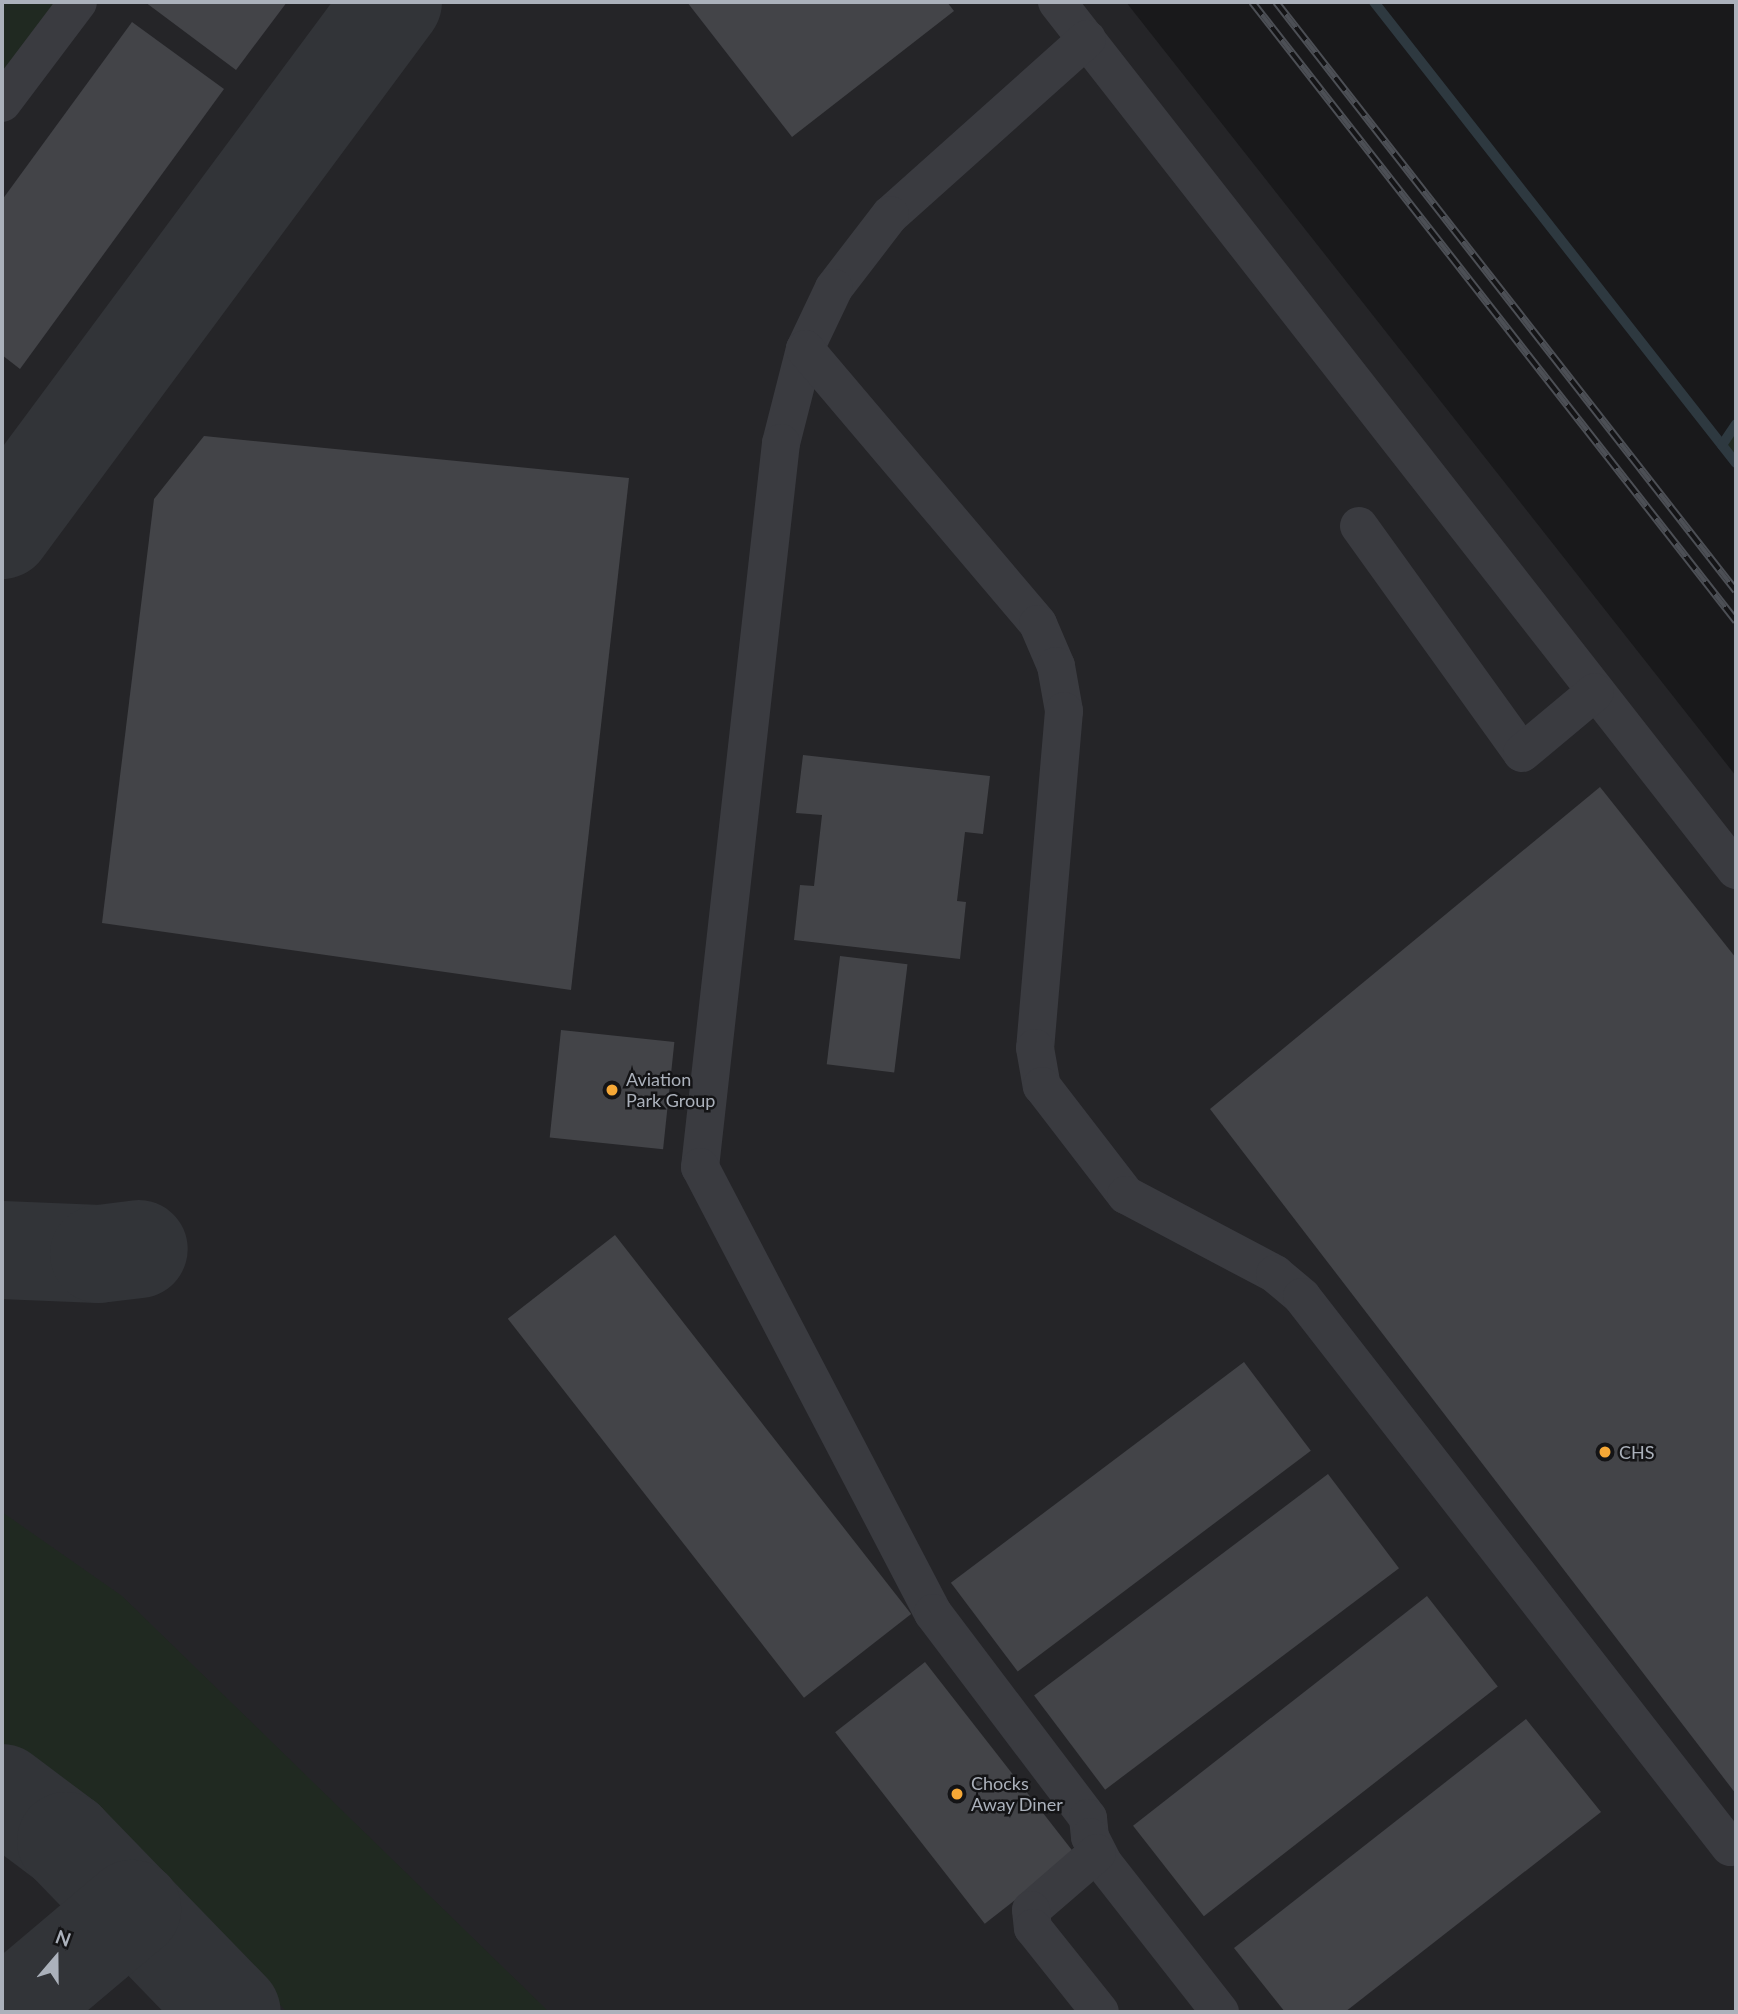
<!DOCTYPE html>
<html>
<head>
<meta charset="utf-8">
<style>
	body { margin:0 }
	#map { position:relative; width:1738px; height:2014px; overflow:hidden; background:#19191b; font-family:Lato,sans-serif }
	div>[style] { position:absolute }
	.built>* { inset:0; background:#252528 }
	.green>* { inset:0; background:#202921 }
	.stream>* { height:10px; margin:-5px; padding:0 5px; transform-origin:5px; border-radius:5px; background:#2e3940 }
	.taxiway>* { height:98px; margin:-49px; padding:0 49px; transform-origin:49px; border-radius:49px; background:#323438 }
	.building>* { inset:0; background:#434448; transform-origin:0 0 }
	.minor>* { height:38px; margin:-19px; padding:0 19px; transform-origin:19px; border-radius:19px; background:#3a3b40 }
	.rail>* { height:8px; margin-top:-4px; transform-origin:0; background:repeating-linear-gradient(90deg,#141416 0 16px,#4c4f55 0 32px); box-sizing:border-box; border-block:2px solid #4c4f55 }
	.dots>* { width:19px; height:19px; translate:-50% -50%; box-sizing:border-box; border:4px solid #141416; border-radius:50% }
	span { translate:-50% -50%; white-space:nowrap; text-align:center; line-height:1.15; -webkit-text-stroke:5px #141416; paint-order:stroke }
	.poi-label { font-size:18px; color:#abb1bb }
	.left { translate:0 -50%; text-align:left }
	.frame { position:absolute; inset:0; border:4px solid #abb1bb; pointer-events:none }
	.north { position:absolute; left:21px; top:1923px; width:70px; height:70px; -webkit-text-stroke:5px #141416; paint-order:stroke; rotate:20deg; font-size:19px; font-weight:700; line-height:28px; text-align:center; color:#abb1bb }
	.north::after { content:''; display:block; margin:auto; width:24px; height:32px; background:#abb1bb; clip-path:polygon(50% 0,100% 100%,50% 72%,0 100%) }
</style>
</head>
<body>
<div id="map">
	<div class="built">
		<i style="clip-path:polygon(2px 2px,1126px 2px,1736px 776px,1736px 2012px,2px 2012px)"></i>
	</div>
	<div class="green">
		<i style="clip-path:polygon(2px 2px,61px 2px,2px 81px)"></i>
		<i style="clip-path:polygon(1736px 424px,1736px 463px,1722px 445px)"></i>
		<i style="clip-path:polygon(2px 1512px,122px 1596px,549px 2012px,287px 2012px,87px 1803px,2px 1743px)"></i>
	</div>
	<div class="stream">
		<i style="left:1374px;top:2px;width:586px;rotate:51.86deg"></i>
		<i style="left:1722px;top:445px;width:25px;rotate:-56deg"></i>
	</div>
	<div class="taxiway">
		<i style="left:2px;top:530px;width:657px;rotate:-53.48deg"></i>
		<i style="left:2px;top:1250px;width:97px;rotate:2.4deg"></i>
		<i style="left:99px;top:1254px;width:40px;rotate:-7.1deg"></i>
		<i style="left:2px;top:1793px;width:80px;rotate:36.9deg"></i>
		<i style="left:66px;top:1841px;width:238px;rotate:45.9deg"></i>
		<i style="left:10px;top:2012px;width:160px;rotate:-40.2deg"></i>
	</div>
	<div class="building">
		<i style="clip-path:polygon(145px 2px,287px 2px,236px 70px)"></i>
		<i style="clip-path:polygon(687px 2px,947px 2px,954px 11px,792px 137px)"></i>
		<i style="clip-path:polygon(132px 22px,224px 89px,20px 369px,2px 355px,2px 200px)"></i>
		<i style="clip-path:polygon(204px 436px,629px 478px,571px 990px,102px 923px,154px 499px)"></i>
		<i style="clip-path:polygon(803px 755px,990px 776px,983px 834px,965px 832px,957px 901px,966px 902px,960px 959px,794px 940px,800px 885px,814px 886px,822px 815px,796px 813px)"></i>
		<i style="clip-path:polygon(1600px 787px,1736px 958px,1736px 1794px,1210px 1109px)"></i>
		<i style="left:840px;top:956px;width:68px;height:109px;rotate:7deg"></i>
		<i style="left:561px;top:1030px;width:114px;height:108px;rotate:6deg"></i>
		<i style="left:615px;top:1235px;width:481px;height:136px;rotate:52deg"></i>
		<i style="left:1244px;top:1362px;width:111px;height:367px;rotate:53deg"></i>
		<i style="left:1328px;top:1474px;width:118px;height:368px;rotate:53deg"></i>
		<i style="left:1427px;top:1596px;width:115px;height:373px;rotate:52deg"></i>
		<i style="left:925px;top:1662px;width:243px;height:114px;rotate:52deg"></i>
		<i style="clip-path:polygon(1526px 1719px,1601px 1812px,1345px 2012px,1285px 2012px,1234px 1948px)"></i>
	</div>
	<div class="minor">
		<i style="left:1057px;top:2px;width:1102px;rotate:51.97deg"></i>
		<i style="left:1087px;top:39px;width:264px;rotate:138.2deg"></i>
		<i style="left:890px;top:215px;width:92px;rotate:127.5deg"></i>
		<i style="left:834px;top:288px;width:68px;rotate:115.4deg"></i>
		<i style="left:805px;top:349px;width:97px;rotate:104.3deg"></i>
		<i style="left:781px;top:443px;width:729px;rotate:96.38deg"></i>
		<i style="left:700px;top:1167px;width:503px;rotate:62.42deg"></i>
		<i style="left:933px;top:1613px;width:257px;rotate:52.9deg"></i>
		<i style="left:1088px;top:1818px;width:19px;rotate:84deg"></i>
		<i style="left:1090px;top:1837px;width:30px;rotate:63deg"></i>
		<i style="left:1104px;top:1864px;width:188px;rotate:51.9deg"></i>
		<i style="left:2px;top:103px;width:126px;rotate:-53deg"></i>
		<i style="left:805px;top:349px;width:360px;rotate:49.7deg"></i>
		<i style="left:1038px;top:624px;width:46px;rotate:66.8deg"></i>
		<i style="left:1056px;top:666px;width:46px;rotate:79.9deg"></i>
		<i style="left:1064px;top:711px;width:338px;rotate:94.9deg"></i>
		<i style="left:1035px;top:1048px;width:39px;rotate:80deg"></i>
		<i style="left:1042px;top:1086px;width:138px;rotate:52.4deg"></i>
		<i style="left:1126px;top:1195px;width:169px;rotate:27.9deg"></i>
		<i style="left:1275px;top:1274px;width:35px;rotate:40deg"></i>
		<i style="left:1302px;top:1297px;width:697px;rotate:52.11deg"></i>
		<i style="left:1359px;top:526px;width:279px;rotate:54.3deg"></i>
		<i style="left:1522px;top:753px;width:95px;rotate:-39.9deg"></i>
		<i style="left:1097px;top:1853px;width:87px;rotate:139.2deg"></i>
		<i style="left:1031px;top:1910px;width:18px;rotate:84deg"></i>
		<i style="left:1033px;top:1928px;width:107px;rotate:51.4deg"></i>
	</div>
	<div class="rail">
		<i style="left:1252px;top:2px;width:786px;rotate:51.98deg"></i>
		<i style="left:1276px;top:2px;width:747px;rotate:52.01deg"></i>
	</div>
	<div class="dots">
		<i style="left:612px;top:1090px;background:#f6a836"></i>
		<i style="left:1605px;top:1452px;background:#f6a836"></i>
		<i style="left:957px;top:1794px;background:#f6a836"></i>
	</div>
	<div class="poi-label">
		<span class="left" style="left:626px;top:1090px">Aviation<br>Park Group</span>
		<span class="left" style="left:1619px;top:1452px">CHS</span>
		<span class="left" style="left:971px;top:1794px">Chocks<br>Away Diner</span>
	</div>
	<div class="frame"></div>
	<div class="north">N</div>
</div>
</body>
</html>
